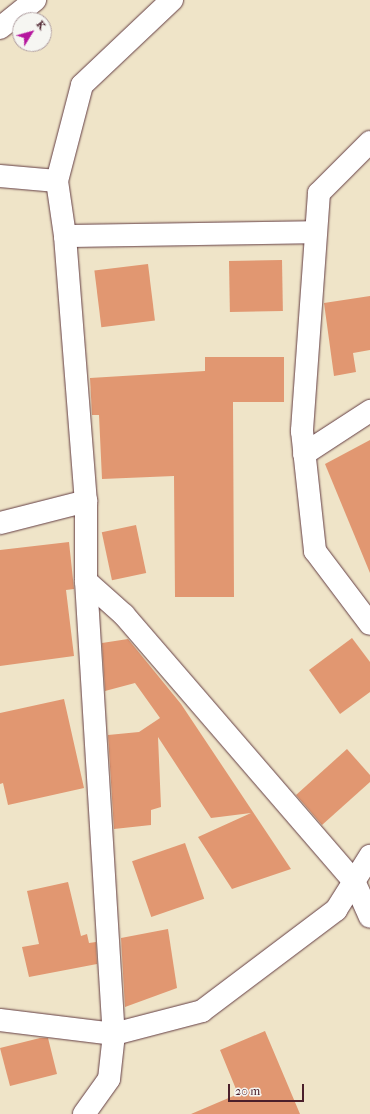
<!DOCTYPE html>
<html>
<head>
<meta charset="utf-8">
<style>
	body { margin:0 }
	#map { position:relative; width:370px; height:1114px; overflow:hidden; background:#efe4c8; font-family:"IM FELL French Canon",serif }
	div>[style] { position:absolute }
	.building>* { inset:0; background:#e19771; transform-origin:0 0 }
	.roads { filter:drop-shadow(0 0 1px #633d43) drop-shadow(0 0 1px #633d43) }
	.minor>* { height:22px; margin:-11px; padding:0 11px; transform-origin:11px; border-radius:11px; background:#fff }
	.tertiary>* { height:22px; margin:-11px; padding:0 11px; transform-origin:11px; border-radius:11px; background:#fff }
	span { translate:-50% -50%; white-space:nowrap; text-align:center; line-height:1.15; -webkit-text-stroke:4px #f6f6f2; paint-order:stroke }
	.north { position:absolute; left:12px; top:12px; width:40px; height:40px; box-sizing:border-box; background:#f6f6f2; border:1px solid #b1a0a2; border-radius:50%; rotate:53deg; font-size:11px; font-weight:700; line-height:16px; text-align:center; color:#4a1f2b }
	.north::after { content:''; display:block; margin:auto; width:14px; height:18px; background:#b5179e; clip-path:polygon(50% 0,100% 100%,50% 72%,0 100%) }
	.scale { position:absolute; left:228px; top:1084px; width:76px; height:18px; box-sizing:border-box; border:2px solid #4a1f2b; border-top:0; padding-left:5px; font-size:12px; line-height:14px; white-space:nowrap; color:#4a1f2b; -webkit-text-stroke:3px #f6f6f2; paint-order:stroke }
</style>
</head>
<body>
<div id="map">
	<div class="building">
		<i style="left:282px;top:260px;width:51px;height:53px;rotate:89deg"></i>
		<i style="left:148px;top:264px;width:57px;height:54px;rotate:83deg"></i>
		<i style="clip-path:polygon(370px 296px,370px 350px,353px 353px,356px 372px,334px 376px,324px 303px)"></i>
		<i style="clip-path:polygon(205px 357px,284px 357px,284px 402px,233px 402px,234px 597px,175px 597px,174px 476px,102px 479px,99px 415px,92px 415px,90px 378px,205px 371px)"></i>
		<i style="clip-path:polygon(370px 440px,370px 573px,325px 464px)"></i>
		<i style="left:136px;top:525px;width:49px;height:35px;rotate:78deg"></i>
		<i style="clip-path:polygon(69px 542px,74px 589px,66px 590px,74px 656px,0 666px,0 550px)"></i>
		<i style="clip-path:polygon(352px 638px,370px 662px,370px 692px,340px 714px,309px 670px)"></i>
		<i style="clip-path:polygon(128px 639px,181px 704px,291px 869px,232px 889px,198px 837px,251px 813px,211px 818px,158px 737px,161px 807px,151px 810px,151px 825px,114px 829px,108px 735px,139px 732px,160px 718px,135px 683px,105px 691px,102px 643px)"></i>
		<i style="clip-path:polygon(64px 699px,84px 788px,8px 805px,3px 783px,0 784px,0 713px)"></i>
		<i style="clip-path:polygon(347px 749px,370px 775px,370px 782px,322px 825px,296px 795px)"></i>
		<i style="left:185px;top:843px;width:59px;height:56px;rotate:71deg"></i>
		<i style="clip-path:polygon(68px 882px,81px 936px,87px 934px,89px 943px,96px 942px,97px 964px,29px 977px,22px 947px,39px 944px,27px 891px)"></i>
		<i style="clip-path:polygon(168px 929px,177px 988px,125px 1007px,121px 938px)"></i>
		<i style="clip-path:polygon(265px 1031px,300px 1114px,191px 1114px,238px 1094px,220px 1050px)"></i>
		<i style="clip-path:polygon(40px 1038px,48px 1038px,57px 1074px,10px 1086px,0 1048px)"></i>
	</div>
	<div class="roads">
		<div class="minor">
			<i style="left:370px;top:142px;width:72px;rotate:135deg"></i>
			<i style="left:319px;top:193px;width:239px;rotate:94.1deg"></i>
			<i style="left:302px;top:431px;width:121px;rotate:83.8deg"></i>
			<i style="left:315px;top:551px;width:91px;rotate:53deg"></i>
			<i style="left:57px;top:181px;width:99px;rotate:-75.4deg"></i>
			<i style="left:82px;top:85px;width:124px;rotate:-43.4deg"></i>
			<i style="left:65px;top:236px;width:251px;rotate:-0.9deg"></i>
			<i style="left:304px;top:454px;width:79px;rotate:-33.1deg"></i>
			<i style="left:0;top:523px;width:89px;rotate:-14.3deg"></i>
			<i style="left:86px;top:581px;width:51px;rotate:41.8deg"></i>
			<i style="left:124px;top:615px;width:352px;rotate:49.2deg"></i>
			<i style="left:354px;top:881px;width:39px;rotate:66deg"></i>
			<i style="left:0;top:1020px;width:115px;rotate:7deg"></i>
			<i style="left:114px;top:1034px;width:91px;rotate:-14.6deg"></i>
			<i style="left:202px;top:1011px;width:168px;rotate:-37deg"></i>
			<i style="left:336px;top:910px;width:64px;rotate:-57.8deg"></i>
		</div>
		<div class="tertiary">
			<i style="left:0;top:28px;width:45px;rotate:-38.7deg"></i>
			<i style="left:0;top:176px;width:57px;rotate:5deg"></i>
			<i style="left:57px;top:181px;width:56px;rotate:81.7deg"></i>
			<i style="left:65px;top:236px;width:266px;rotate:85.5deg"></i>
			<i style="left:86px;top:501px;width:80px;rotate:90deg"></i>
			<i style="left:86px;top:581px;width:454px;rotate:86.5deg"></i>
			<i style="left:114px;top:1034px;width:45px;rotate:96.3deg"></i>
			<i style="left:109px;top:1079px;width:43px;rotate:125.5deg"></i>
		</div>
	</div>
	<div class="north">K</div>
	<div class="scale">20 m</div>
</div>
</body>
</html>
